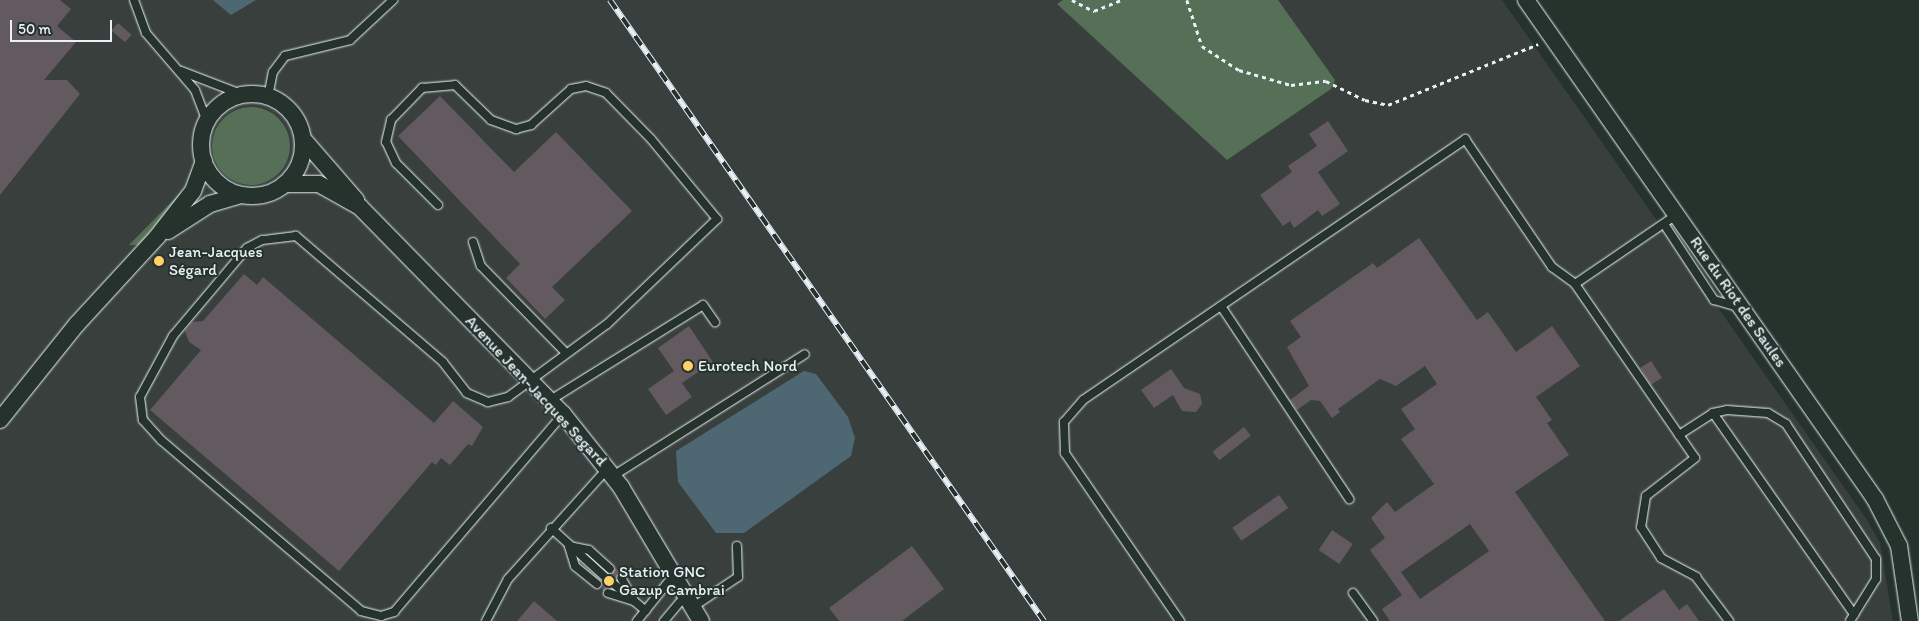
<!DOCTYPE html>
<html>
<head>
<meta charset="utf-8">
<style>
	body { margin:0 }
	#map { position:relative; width:1919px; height:621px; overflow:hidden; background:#26332d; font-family:Itim,sans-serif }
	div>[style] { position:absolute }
	.built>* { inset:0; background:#383f3c }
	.green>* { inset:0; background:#557056 }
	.round { border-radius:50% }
	.water>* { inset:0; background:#4e6873 }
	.building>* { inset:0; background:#635a60; transform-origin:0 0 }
	.path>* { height:2.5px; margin-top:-1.25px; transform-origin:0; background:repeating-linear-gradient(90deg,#e8f1f8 0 4px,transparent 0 8px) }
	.roads { filter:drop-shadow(0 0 1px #e8f1f8) drop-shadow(0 0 1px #e8f1f8) }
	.service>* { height:8px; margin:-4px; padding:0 4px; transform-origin:4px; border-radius:4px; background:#26332d }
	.minor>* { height:16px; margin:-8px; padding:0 8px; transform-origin:8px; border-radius:8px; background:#26332d }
	.minor>.ring { margin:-8px; padding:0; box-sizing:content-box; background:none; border:16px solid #26332d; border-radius:50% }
	.rail>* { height:5.5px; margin-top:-2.75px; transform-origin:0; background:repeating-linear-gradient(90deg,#26332d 0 11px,#e8f1f8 0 22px); box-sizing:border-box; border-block:1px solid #e8f1f8 }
	.dots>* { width:14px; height:14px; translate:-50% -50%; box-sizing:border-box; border:2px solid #26332d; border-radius:50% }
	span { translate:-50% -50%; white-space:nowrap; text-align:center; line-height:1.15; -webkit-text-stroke:4px #26332d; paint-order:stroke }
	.poi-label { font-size:16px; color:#e8f1f8 }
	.left { translate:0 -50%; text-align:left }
	.street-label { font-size:16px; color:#e8f1f8 }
	.scale { position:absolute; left:10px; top:20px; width:102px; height:22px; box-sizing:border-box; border:2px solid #e8f1f8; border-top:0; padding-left:6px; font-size:15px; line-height:18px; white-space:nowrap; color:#e8f1f8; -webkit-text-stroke:4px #26332d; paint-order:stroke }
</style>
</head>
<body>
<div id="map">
	<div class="built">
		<i style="clip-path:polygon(0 0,1502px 0,1867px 520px,1880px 543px,1893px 621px,0 621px)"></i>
	</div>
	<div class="green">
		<i style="clip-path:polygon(1063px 0,1278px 0,1335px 80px,1331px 89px,1227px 160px,1057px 4px)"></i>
		<i class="round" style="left:212px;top:107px;width:78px;height:78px"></i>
		<i style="clip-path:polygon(190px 183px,140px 245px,129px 245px)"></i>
	</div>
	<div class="water">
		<i style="clip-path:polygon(213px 0,256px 0,231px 15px)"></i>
		<i style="clip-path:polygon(804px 371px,816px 374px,848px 417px,855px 438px,851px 456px,744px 533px,716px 533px,678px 482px,676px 451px)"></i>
	</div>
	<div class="building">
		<i style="clip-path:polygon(0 0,60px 0,71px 9px,57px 26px,76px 42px,44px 80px,67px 80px,80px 94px,0 195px)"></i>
		<i style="left:118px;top:23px;width:18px;height:10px;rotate:41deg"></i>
		<i style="clip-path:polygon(440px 96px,514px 172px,556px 132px,632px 211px,552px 287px,565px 300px,545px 319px,506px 278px,520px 264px,398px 136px)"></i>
		<i style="clip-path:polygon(1328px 121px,1348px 151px,1318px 172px,1340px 204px,1322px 216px,1318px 210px,1294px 228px,1290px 221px,1283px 226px,1260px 195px,1292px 172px,1288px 166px,1317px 146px,1309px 134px)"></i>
		<i style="clip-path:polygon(evenodd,1419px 238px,1477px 320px,1488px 312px,1516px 352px,1552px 326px,1580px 366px,1536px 397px,1552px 420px,1547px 423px,1569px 455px,1515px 492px,1605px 621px,1390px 621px,1382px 609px,1402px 595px,1370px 550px,1385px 538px,1371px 518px,1387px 502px,1395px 512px,1434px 484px,1401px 439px,1415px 429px,1401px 409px,1437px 384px,1425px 366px,1396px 386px,1380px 379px,1338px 409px,1340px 412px,1332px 418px,1320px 401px,1311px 400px,1297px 410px,1290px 400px,1309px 386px,1287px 347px,1301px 337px,1290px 321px,1373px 263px,1377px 268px,1419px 238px,1470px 524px,1489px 551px,1420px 599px,1401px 572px,1470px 524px)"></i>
		<i style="clip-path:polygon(244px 274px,257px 285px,263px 277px,434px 423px,453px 401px,483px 427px,472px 446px,468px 444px,450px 465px,441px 458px,436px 465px,432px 462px,339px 571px,150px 410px,201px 350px,189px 342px,185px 331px,192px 322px,203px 321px)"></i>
		<i style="clip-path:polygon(689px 326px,713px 362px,682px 383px,692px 397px,666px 415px,648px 389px,674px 371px,658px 348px)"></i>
		<i style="left:1651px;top:361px;width:20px;height:13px;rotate:57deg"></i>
		<i style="clip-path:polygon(1171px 369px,1184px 388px,1200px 394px,1202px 404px,1196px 412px,1182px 411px,1173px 395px,1154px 408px,1141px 390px)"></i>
		<i style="left:1244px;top:427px;width:11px;height:40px;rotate:52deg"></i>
		<i style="left:1279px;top:495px;width:16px;height:57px;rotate:55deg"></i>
		<i style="left:1332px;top:530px;width:25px;height:24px;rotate:34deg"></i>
		<i style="clip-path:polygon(912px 546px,944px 589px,902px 621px,839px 621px,829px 608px)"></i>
		<i style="clip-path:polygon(615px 568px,621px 572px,603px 591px,602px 581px,608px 580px)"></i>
		<i style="clip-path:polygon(1664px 589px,1679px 610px,1687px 604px,1699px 621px,1619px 621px)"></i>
		<i style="clip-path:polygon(534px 601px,557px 621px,517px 621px)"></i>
	</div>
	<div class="path">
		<i style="left:1072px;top:0;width:25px;rotate:27deg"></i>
		<i style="left:1094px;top:11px;width:29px;rotate:-22deg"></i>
		<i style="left:1187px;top:0;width:48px;rotate:71.9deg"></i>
		<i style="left:1202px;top:46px;width:44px;rotate:33deg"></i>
		<i style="left:1239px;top:70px;width:54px;rotate:16.1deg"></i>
		<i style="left:1291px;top:85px;width:35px;rotate:-7deg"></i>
		<i style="left:1326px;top:81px;width:43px;rotate:26deg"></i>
		<i style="left:1365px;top:100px;width:24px;rotate:12deg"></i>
		<i style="left:1388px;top:105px;width:162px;rotate:-22.1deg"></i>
	</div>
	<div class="roads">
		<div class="service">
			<i style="left:134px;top:0;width:35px;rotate:70deg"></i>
			<i style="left:146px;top:33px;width:75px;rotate:49.3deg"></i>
			<i style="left:195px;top:90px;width:34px;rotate:69deg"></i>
			<i style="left:181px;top:71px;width:67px;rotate:20.9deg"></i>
			<i style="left:268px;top:97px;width:25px;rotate:-79deg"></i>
			<i style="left:273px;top:72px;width:20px;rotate:-53deg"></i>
			<i style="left:285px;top:56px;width:67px;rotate:-13.8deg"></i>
			<i style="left:350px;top:40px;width:59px;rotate:-42.9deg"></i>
			<i style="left:438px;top:205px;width:59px;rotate:-135deg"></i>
			<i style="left:396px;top:163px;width:23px;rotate:-115deg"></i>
			<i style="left:386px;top:142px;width:23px;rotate:-77deg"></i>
			<i style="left:391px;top:120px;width:45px;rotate:-45.9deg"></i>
			<i style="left:422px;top:88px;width:33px;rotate:-5deg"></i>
			<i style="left:455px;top:85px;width:50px;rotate:44.2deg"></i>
			<i style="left:491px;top:120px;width:27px;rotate:20deg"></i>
			<i style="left:516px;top:129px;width:16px;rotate:-15deg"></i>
			<i style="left:531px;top:125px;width:54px;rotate:-42deg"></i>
			<i style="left:571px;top:89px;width:15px;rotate:-11deg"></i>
			<i style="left:586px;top:86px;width:21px;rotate:19deg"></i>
			<i style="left:606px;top:93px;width:64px;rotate:45.6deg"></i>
			<i style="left:651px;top:139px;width:104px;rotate:50.5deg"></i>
			<i style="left:717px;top:219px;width:152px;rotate:136.3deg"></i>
			<i style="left:607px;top:324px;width:123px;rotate:143.6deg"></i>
			<i style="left:508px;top:397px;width:21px;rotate:166deg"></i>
			<i style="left:488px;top:402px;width:23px;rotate:-157deg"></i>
			<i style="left:467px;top:393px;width:39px;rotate:-128deg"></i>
			<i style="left:443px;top:362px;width:194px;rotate:-139.4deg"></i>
			<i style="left:296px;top:236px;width:34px;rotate:173deg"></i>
			<i style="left:262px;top:240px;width:17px;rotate:152deg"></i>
			<i style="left:247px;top:248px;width:115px;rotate:130.1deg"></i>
			<i style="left:173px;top:336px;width:69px;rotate:118.4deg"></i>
			<i style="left:140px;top:397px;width:23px;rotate:83deg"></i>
			<i style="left:143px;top:420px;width:27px;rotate:48deg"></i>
			<i style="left:161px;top:440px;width:263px;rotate:40.5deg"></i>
			<i style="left:361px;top:611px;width:21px;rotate:14deg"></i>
			<i style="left:381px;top:616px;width:14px;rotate:-17deg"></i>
			<i style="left:394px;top:612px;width:260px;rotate:-49.5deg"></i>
			<i style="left:1664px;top:224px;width:91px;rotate:56.7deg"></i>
			<i style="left:1714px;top:300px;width:26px;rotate:16deg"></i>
			<i style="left:473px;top:242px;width:25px;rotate:72deg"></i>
			<i style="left:481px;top:266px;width:122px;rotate:45.7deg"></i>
			<i style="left:1575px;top:284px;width:122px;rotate:-34.3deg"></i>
			<i style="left:1221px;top:306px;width:232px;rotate:56.4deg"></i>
			<i style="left:549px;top:401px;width:181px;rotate:-31.9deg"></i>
			<i style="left:703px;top:305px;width:21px;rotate:55deg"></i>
			<i style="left:1713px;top:413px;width:246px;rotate:55deg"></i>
			<i style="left:1679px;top:435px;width:40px;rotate:-32.9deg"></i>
			<i style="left:1713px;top:413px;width:14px;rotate:-12deg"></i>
			<i style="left:1727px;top:410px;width:41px;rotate:4.2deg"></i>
			<i style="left:1768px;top:413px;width:21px;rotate:31deg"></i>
			<i style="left:1786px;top:424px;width:162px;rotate:56.3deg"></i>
			<i style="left:1876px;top:559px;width:20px;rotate:90deg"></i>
			<i style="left:1876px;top:579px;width:49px;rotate:121.8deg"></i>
			<i style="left:613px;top:476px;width:227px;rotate:-32.4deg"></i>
			<i style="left:551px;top:528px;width:72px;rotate:42.2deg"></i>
			<i style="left:597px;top:584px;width:28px;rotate:-141deg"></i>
			<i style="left:575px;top:566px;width:21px;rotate:-107deg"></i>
			<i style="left:569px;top:546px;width:20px;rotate:11deg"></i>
			<i style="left:589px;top:550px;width:28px;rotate:42deg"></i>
			<i style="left:615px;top:585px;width:40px;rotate:40deg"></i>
			<i style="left:608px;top:593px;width:27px;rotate:17deg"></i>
			<i style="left:634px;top:601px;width:26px;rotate:-119deg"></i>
			<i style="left:1353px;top:593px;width:34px;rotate:54deg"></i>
			<i style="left:693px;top:607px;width:54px;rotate:-33.7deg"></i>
			<i style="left:738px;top:577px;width:31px;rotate:-92deg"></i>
			<i style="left:486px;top:621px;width:47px;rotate:-62.4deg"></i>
			<i style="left:508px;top:579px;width:149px;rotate:-48deg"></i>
			<i style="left:637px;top:621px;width:58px;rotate:-51.3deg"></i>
			<i style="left:664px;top:621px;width:34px;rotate:-50deg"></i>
			<i style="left:1180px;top:621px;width:204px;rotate:-124.4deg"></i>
			<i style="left:1065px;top:453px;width:31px;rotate:-92deg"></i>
			<i style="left:1064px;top:422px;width:29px;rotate:-49deg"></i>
			<i style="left:1083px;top:400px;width:463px;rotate:-34.3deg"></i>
			<i style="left:1465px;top:139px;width:155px;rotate:55.8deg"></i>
			<i style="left:1552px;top:267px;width:29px;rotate:36deg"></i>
			<i style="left:1575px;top:284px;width:211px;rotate:55.4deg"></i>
			<i style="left:1695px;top:458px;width:62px;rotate:142.2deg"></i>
			<i style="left:1646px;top:496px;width:31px;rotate:99deg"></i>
			<i style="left:1641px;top:527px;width:37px;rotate:57deg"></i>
			<i style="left:1661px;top:558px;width:40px;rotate:28deg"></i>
			<i style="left:1696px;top:577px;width:55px;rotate:53.1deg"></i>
		</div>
		<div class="minor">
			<i style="left:1526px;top:0;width:609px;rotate:55.03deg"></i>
			<i style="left:1875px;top:499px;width:53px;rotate:62.9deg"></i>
			<i style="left:1899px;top:546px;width:76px;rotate:81.7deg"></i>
			<i class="ring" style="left:201px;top:94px;width:86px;height:86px"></i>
			<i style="left:303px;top:139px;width:81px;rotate:49deg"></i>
			<i style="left:285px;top:184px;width:34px"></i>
			<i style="left:319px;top:184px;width:47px;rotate:29.3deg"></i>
			<i style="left:360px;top:207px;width:290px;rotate:45.6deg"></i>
			<i style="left:563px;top:414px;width:93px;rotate:51.5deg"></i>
			<i style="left:621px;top:487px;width:156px;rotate:59.2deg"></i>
			<i style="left:168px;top:231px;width:50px;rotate:-32.7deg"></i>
			<i style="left:210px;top:204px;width:32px;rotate:-16deg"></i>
			<i style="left:0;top:420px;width:123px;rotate:-51.3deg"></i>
			<i style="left:77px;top:324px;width:118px;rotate:-47.4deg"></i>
			<i style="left:157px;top:237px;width:58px;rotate:-52deg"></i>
			<i style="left:193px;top:191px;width:32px;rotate:-70deg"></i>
		</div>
	</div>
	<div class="rail">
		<i style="left:610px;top:0;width:758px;rotate:55.05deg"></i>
	</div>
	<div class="dots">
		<i style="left:159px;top:261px;background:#ffd166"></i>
		<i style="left:688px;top:366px;background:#ffd166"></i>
		<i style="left:609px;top:581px;background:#ffd166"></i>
	</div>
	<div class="poi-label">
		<span class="left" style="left:169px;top:261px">Jean-Jacques<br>Ségard</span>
		<span class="left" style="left:698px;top:366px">Eurotech Nord</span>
		<span class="left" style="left:619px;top:581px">Station GNC<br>Gazup Cambrai</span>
	</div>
	<div class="street-label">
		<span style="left:1738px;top:302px;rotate:55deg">Rue du Riot des Saules</span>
		<span style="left:536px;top:391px;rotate:47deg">Avenue Jean-Jacques Segard</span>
	</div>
	<div class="scale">50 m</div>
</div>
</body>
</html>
